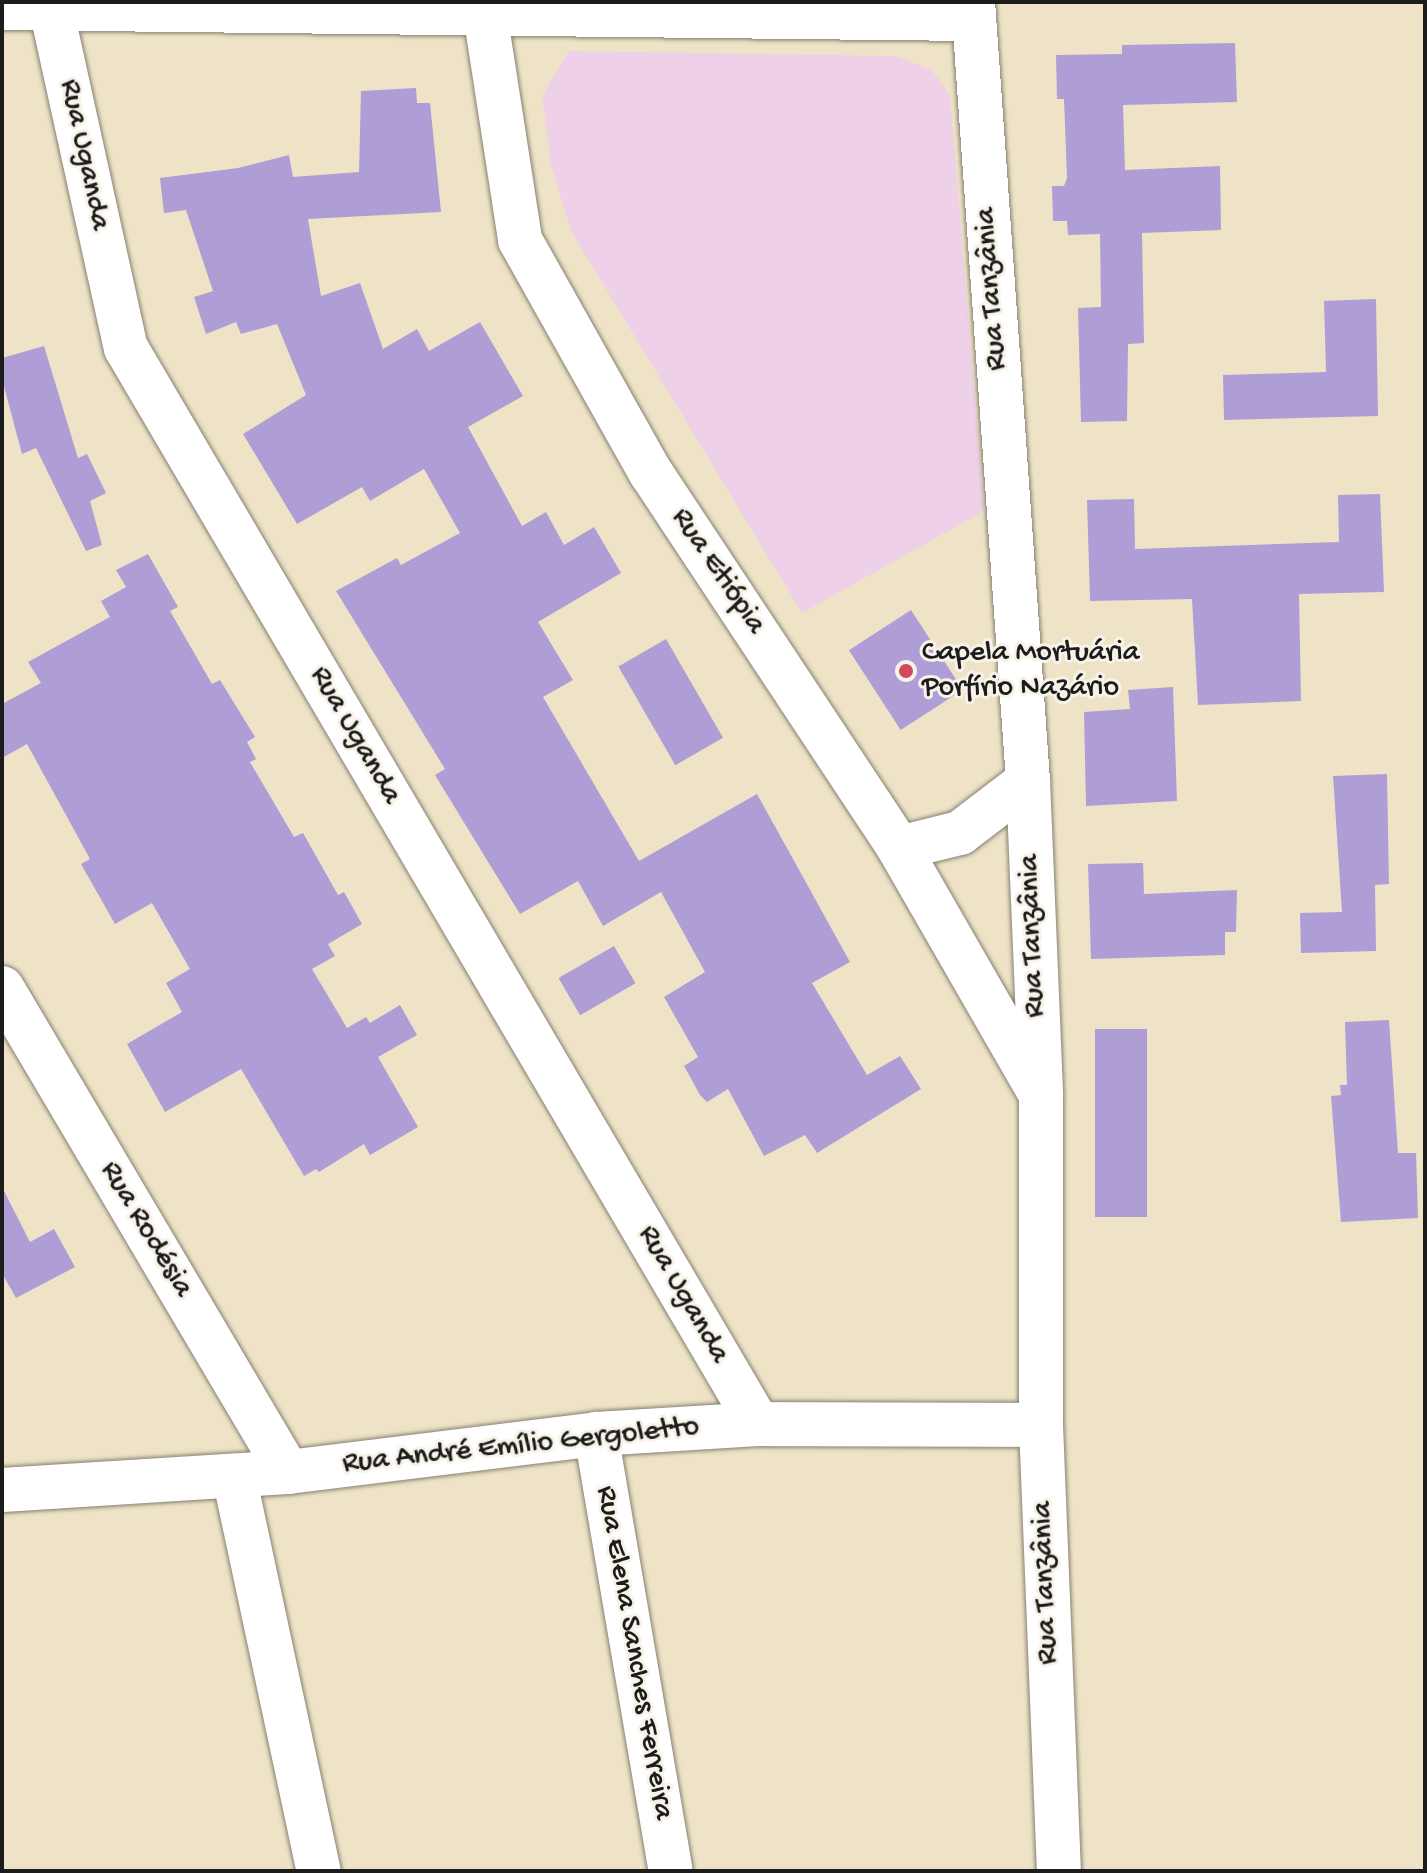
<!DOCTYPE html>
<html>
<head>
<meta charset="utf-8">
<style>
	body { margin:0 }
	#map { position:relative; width:1427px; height:1873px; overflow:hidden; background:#efe3c7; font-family:"Gochi Hand",sans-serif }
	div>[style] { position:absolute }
	.built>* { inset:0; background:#eed0e8 }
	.building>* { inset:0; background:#af9dd5; transform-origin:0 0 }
	.roads { filter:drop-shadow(0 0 2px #868072) drop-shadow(0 0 2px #868072) }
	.street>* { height:44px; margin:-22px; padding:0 22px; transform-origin:22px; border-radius:22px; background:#fff }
	.dots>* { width:22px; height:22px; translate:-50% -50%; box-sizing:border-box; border:4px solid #f7f3e8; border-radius:50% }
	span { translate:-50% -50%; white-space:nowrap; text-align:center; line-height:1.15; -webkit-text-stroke:6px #f7f3e8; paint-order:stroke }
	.street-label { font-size:30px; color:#1c1c1c }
	.poi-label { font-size:30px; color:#1c1c1c }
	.left { translate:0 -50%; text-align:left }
	.frame { position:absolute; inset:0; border:4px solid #1c1c1c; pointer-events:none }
</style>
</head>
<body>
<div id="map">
	<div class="built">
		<i style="clip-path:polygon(569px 51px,895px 56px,932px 70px,950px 96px,984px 511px,802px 613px,571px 231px,551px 165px,542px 96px)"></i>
	</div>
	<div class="building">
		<i style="clip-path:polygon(1235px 43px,1237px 102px,1123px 105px,1125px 170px,1220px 166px,1221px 230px,1142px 233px,1144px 343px,1128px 344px,1127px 421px,1081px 422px,1078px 308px,1101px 307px,1100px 234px,1068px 235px,1067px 221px,1053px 221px,1052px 186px,1064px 186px,1067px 178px,1064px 99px,1057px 99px,1056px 55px,1122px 54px,1122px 45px)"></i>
		<i style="clip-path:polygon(416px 88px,417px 103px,430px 103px,441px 212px,308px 219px,321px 296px,360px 283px,383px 349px,417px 329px,429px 351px,480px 322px,523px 396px,468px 427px,522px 526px,546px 512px,564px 545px,594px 527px,621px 573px,538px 622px,573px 680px,543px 697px,639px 861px,757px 794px,850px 962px,812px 983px,867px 1075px,900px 1056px,921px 1089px,817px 1153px,805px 1135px,764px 1156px,728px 1089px,707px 1102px,700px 1095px,684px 1066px,698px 1057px,664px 997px,705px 972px,661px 892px,603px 926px,578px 881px,520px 914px,435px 775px,445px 769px,336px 591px,397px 558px,401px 565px,460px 533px,424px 469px,370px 501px,362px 487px,297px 524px,243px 434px,306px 395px,277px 324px,241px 334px,236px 322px,206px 334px,194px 297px,213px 291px,186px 210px,164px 213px,160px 178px,238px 168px,289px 155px,293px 177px,359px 172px,361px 91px)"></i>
		<i style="clip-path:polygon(1376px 299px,1378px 416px,1224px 420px,1223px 375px,1326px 372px,1324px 301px)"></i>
		<i style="clip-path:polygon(44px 346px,78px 458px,87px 454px,106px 493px,90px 501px,102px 545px,86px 551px,36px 448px,22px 454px,2px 379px,2px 358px)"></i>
		<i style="clip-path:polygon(1380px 494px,1384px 592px,1299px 594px,1301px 701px,1198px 705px,1192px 599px,1090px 601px,1087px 500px,1134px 499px,1135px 549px,1339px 542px,1338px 495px)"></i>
		<i style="clip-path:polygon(148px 554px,178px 607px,170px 611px,212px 684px,220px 680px,255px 737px,247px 742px,256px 759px,250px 762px,294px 837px,303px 833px,338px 895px,344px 892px,362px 924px,328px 944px,335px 956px,312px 969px,347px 1028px,366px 1017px,370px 1023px,400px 1005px,417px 1035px,378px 1057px,418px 1127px,370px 1155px,364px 1144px,319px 1172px,316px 1169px,304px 1176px,241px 1069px,165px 1112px,127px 1044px,182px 1012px,166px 983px,190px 969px,152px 903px,115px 924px,81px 864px,90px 859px,27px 744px,2px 758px,2px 704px,41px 683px,28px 662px,110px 617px,101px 601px,126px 587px,116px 570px)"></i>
		<i style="left:911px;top:610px;width:95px;height:74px;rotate:57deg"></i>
		<i style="left:666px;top:639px;width:114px;height:55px;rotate:60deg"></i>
		<i style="clip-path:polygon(1173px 687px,1177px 801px,1086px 806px,1084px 712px,1130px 709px,1128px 690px)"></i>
		<i style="clip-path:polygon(1387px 774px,1389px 884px,1375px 885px,1376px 951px,1301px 953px,1300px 913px,1342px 912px,1333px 776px)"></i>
		<i style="clip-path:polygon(1143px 863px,1144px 894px,1237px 890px,1236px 932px,1225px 932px,1225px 955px,1091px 959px,1088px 864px)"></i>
		<i style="left:614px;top:946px;width:43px;height:64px;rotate:60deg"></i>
		<i style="clip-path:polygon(1389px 1020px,1398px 1153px,1416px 1153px,1418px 1218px,1341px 1222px,1331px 1096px,1341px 1095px,1340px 1085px,1347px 1085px,1345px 1022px)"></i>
		<i style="left:1147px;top:1029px;width:188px;height:52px;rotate:90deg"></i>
		<i style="clip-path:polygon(2px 1187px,30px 1242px,54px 1229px,75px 1267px,16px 1298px,2px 1273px)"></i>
	</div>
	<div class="roads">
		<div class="street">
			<i style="left:973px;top:2px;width:781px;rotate:85.96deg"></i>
			<i style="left:1028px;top:781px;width:315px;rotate:87.6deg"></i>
			<i style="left:1041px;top:1096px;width:329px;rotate:90deg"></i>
			<i style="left:1041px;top:1425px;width:446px;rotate:87.7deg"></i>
			<i style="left:2px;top:8px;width:971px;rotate:0.65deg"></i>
			<i style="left:51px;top:8px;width:348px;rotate:77.6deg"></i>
			<i style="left:126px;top:348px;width:1248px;rotate:59.57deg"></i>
			<i style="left:485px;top:13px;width:230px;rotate:81.2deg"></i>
			<i style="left:520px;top:240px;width:267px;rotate:60.7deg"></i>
			<i style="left:651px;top:473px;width:450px;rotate:56.5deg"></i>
			<i style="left:899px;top:848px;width:279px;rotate:60.1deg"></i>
			<i style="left:899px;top:848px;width:63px;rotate:-13.8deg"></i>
			<i style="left:960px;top:833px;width:86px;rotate:-37.4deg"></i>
			<i style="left:2px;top:988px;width:562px;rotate:59.42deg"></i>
			<i style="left:596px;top:1434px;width:443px;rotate:80.3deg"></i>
			<i style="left:234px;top:1476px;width:404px;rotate:77.9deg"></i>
			<i style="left:2px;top:1490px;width:287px;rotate:-3.6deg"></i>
			<i style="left:288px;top:1472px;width:310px;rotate:-7deg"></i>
			<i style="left:596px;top:1434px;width:162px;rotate:-3.5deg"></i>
			<i style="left:758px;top:1424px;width:283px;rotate:0.2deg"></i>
		</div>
	</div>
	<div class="dots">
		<i style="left:906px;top:671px;background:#d1495b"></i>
	</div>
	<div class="street-label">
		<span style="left:83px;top:155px;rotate:78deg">Rua Uganda</span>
		<span style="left:993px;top:289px;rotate:-94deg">Rua Tanzânia</span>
		<span style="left:717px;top:572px;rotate:56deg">Rua Etiópia</span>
		<span style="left:354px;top:736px;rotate:60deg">Rua Uganda</span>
		<span style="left:1034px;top:936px;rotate:-92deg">Rua Tanzânia</span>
		<span style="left:145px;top:1230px;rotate:59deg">Rua Rodésia</span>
		<span style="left:682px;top:1295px;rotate:60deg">Rua Uganda</span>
		<span style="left:521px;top:1447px;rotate:-6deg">Rua André Emílio Gergoletto</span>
		<span style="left:1047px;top:1583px;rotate:-92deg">Rua Tanzânia</span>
		<span style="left:633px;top:1653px;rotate:80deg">Rua Elena Sanches Ferreira</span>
	</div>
	<div class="poi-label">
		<span class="left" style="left:922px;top:671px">Capela Mortuária<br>Porfírio Nazário</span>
	</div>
	<div class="frame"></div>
</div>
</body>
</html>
